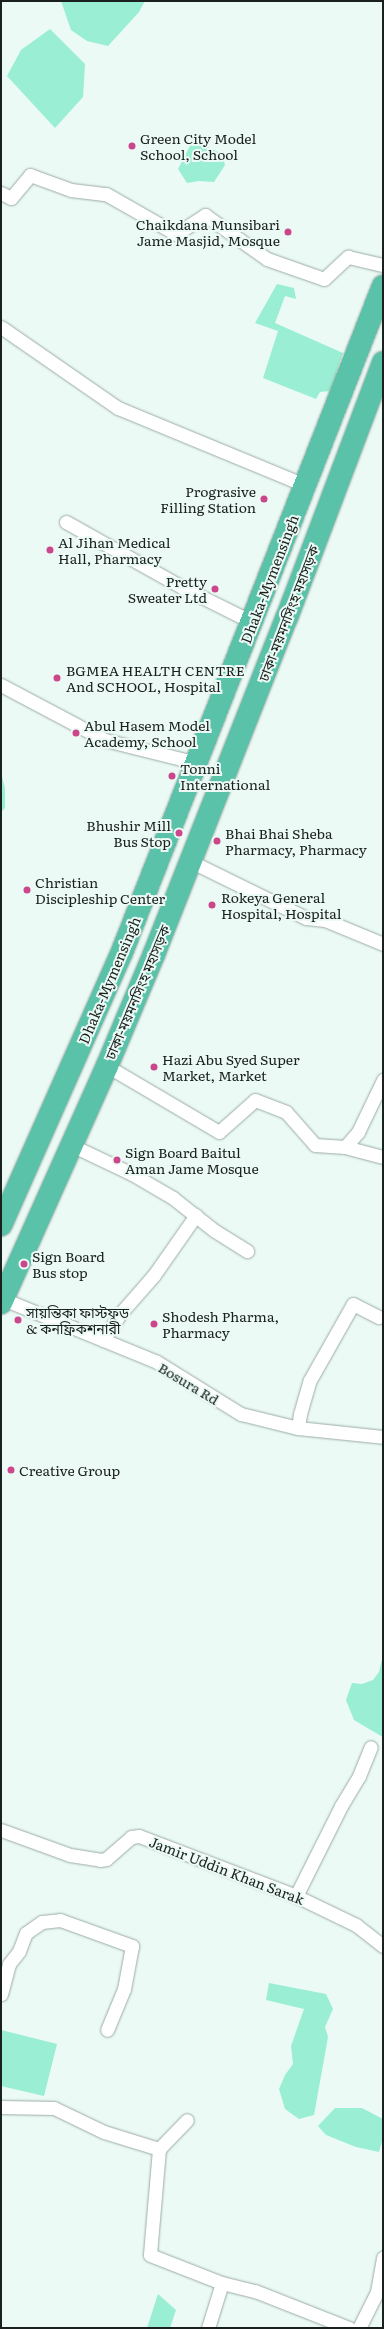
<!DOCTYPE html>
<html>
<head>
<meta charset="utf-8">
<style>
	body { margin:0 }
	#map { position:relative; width:384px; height:2329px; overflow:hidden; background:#ebfaf5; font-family:Literata,"Noto Sans Bengali",serif }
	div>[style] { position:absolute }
	.water>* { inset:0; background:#99eed3 }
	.roads { filter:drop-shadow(0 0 1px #9caba6) drop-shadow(0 0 1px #9caba6) }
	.minor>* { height:13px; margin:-6.5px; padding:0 6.5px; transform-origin:6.5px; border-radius:6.5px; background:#fff }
	.trunk>* { height:22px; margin:-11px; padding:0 11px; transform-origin:11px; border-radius:11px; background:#5ac2a8 }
	.dots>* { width:11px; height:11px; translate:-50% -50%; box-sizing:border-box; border:2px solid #ebfaf5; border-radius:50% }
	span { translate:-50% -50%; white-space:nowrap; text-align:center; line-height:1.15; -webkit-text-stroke:4px #ebfaf5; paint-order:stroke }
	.poi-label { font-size:14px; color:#1a201e }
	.left { translate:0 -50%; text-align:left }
	.right { translate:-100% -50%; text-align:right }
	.street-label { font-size:14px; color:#1a201e }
	.frame { position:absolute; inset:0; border:2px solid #1a201e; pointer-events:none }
</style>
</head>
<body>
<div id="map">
	<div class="water">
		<i style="clip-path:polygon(61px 1px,145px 1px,139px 12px,108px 46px,87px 41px,71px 30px)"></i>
		<i style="clip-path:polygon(50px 29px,85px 64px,83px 97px,55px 128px,7px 76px,21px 50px)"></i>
		<i style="clip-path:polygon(193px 140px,222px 154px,225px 165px,214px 182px,199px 181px,187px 183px,178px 169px)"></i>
		<i style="clip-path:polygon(277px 284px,294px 288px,296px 299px,285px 296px,275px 323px,343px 353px,336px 373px,339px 376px,330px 391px,320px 392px,316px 399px,263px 378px,278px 331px,255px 323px)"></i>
		<i style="clip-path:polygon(1px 773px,5px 788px,5px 808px,1px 812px)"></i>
		<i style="clip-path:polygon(383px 1655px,383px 1736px,381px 1736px,354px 1720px,346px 1700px,352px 1683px,362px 1684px,373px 1680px,379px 1672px)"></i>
		<i style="clip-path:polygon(269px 1983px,326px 1994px,333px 2009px,325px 2027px,328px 2037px,314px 2115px,299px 2119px,285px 2109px,279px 2089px,285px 2075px,293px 2064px,291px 2046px,304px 2009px,266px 2000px)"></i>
		<i style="clip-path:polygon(1px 2030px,57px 2044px,44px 2096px,1px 2086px)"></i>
		<i style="clip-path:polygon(335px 2108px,362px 2108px,383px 2119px,383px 2138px,379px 2152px,356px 2147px,326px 2135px,318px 2126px)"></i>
		<i style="clip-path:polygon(158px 2294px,176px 2310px,170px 2328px,147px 2328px)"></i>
	</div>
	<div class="roads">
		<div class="minor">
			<i style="left:1px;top:193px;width:11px;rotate:27deg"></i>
			<i style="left:11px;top:198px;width:30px;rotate:-50deg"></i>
			<i style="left:30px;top:175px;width:44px;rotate:20.1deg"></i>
			<i style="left:71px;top:190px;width:35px;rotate:7deg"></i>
			<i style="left:106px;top:194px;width:81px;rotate:29.7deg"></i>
			<i style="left:176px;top:234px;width:35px;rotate:-33deg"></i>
			<i style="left:205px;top:215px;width:76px;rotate:35.4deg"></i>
			<i style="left:267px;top:259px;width:60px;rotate:19.3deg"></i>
			<i style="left:324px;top:279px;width:33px;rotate:-43deg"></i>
			<i style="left:348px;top:257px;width:36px;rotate:13deg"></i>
			<i style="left:1px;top:327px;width:142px;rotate:34.7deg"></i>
			<i style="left:118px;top:408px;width:202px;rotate:22.4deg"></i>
			<i style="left:66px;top:522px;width:133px;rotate:29.3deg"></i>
			<i style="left:182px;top:587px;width:78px;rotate:26.6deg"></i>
			<i style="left:1px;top:685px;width:118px;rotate:27.9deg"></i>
			<i style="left:105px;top:740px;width:95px;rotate:14deg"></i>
			<i style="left:190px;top:861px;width:129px;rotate:26.2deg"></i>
			<i style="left:306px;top:918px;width:19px;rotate:6deg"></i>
			<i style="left:325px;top:920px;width:63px;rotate:22.5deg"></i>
			<i style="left:107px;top:1066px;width:130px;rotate:30.5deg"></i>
			<i style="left:219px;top:1132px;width:48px;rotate:-41.6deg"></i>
			<i style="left:255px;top:1100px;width:33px;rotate:21deg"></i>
			<i style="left:286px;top:1112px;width:44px;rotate:48.7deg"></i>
			<i style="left:315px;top:1145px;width:30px;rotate:4deg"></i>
			<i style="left:345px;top:1147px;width:39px;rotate:15deg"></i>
			<i style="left:71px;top:1145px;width:68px;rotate:25.4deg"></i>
			<i style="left:132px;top:1174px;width:48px;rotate:30.3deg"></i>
			<i style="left:173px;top:1198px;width:53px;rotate:38.2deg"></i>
			<i style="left:215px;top:1231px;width:38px;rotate:32deg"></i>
			<i style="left:345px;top:1147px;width:20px;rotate:-49deg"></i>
			<i style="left:358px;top:1132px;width:58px;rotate:-64.3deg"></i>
			<i style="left:3px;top:1299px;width:166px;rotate:22.2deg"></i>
			<i style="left:157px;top:1362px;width:99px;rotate:31.8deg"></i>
			<i style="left:241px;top:1414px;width:59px;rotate:13.8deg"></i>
			<i style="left:298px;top:1428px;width:85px;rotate:6deg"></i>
			<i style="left:103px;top:1340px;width:30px;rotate:-57deg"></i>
			<i style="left:119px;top:1315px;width:53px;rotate:-48.8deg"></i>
			<i style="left:154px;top:1275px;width:73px;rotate:-55deg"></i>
			<i style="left:298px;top:1428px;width:14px;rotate:-82deg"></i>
			<i style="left:300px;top:1414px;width:35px;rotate:-74deg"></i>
			<i style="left:310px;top:1380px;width:87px;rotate:-60.5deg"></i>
			<i style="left:353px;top:1304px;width:29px;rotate:27deg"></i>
			<i style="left:1px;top:1830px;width:73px;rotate:19.9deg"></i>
			<i style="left:70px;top:1855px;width:30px;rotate:9deg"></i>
			<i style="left:100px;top:1860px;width:6px;rotate:-9deg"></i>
			<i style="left:106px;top:1859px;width:33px;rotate:-41deg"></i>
			<i style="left:131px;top:1837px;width:8px;rotate:-7deg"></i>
			<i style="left:139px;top:1836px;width:168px;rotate:20.9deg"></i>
			<i style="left:296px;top:1896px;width:67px;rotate:25.8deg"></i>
			<i style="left:356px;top:1925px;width:34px;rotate:38deg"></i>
			<i style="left:296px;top:1896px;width:101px;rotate:-63.4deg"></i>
			<i style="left:341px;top:1806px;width:35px;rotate:-59deg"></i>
			<i style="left:359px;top:1776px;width:31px;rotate:-68deg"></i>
			<i style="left:1px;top:1994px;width:31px;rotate:-75deg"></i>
			<i style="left:9px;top:1964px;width:16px;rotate:-52deg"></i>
			<i style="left:19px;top:1951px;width:19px;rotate:-69deg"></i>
			<i style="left:26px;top:1933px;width:19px;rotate:-35deg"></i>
			<i style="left:42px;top:1922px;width:18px;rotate:-6deg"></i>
			<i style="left:60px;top:1920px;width:77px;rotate:19.9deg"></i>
			<i style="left:132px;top:1946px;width:44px;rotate:100.5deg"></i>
			<i style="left:124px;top:1989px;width:44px;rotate:112.5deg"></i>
			<i style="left:1px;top:2107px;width:53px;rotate:1.1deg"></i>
			<i style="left:54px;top:2108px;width:55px;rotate:25.6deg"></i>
			<i style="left:104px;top:2132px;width:58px;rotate:17.2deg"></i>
			<i style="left:159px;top:2149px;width:40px;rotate:-46deg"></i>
			<i style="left:159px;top:2149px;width:106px;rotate:94.9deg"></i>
			<i style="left:150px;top:2255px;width:77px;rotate:21.3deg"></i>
			<i style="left:222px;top:2283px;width:34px;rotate:14deg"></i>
			<i style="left:255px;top:2291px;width:101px;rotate:21.5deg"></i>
			<i style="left:208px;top:2328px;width:47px;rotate:-72.7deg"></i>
			<i style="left:359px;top:2328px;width:40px;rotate:-63.4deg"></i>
			<i style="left:377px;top:2292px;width:35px;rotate:-80deg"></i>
		</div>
		<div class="trunk">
			<i style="left:1px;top:1225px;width:299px;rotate:-66.1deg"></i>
			<i style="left:122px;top:952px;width:715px;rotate:-68.6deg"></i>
			<i style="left:1px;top:1303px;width:260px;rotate:-65.9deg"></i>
			<i style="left:107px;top:1066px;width:121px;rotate:-67.2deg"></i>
			<i style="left:154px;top:954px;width:362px;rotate:-68.5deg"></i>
			<i style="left:287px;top:617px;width:272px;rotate:-69.3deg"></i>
		</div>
	</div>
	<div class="dots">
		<i style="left:132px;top:146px;background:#cb468a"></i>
		<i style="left:288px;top:232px;background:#cb468a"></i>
		<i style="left:264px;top:499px;background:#cb468a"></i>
		<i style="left:50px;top:550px;background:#cb468a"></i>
		<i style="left:215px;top:589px;background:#cb468a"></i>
		<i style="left:57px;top:678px;background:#cb468a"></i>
		<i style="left:76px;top:733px;background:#cb468a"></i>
		<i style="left:172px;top:776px;background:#cb468a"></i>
		<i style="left:179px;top:833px;background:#cb468a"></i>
		<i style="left:217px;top:841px;background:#cb468a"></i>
		<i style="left:27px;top:890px;background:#cb468a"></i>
		<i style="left:212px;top:905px;background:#cb468a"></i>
		<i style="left:154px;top:1067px;background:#cb468a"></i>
		<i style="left:117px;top:1160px;background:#cb468a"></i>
		<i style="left:24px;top:1264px;background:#cb468a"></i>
		<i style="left:18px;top:1320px;background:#cb468a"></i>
		<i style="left:154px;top:1324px;background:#cb468a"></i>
		<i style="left:11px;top:1470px;background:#cb468a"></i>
	</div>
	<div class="poi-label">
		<span class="left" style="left:140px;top:146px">Green City Model<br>School, School</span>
		<span class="right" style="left:280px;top:232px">Chaikdana Munsibari<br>Jame Masjid, Mosque</span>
		<span class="right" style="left:256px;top:499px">Prograsive<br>Filling Station</span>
		<span class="left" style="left:58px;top:550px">Al Jihan Medical<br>Hall, Pharmacy</span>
		<span class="right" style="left:207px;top:589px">Pretty<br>Sweater Ltd</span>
		<span class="left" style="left:66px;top:678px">BGMEA HEALTH CENTRE<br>And SCHOOL, Hospital</span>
		<span class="left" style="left:84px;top:733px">Abul Hasem Model<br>Academy, School</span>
		<span class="left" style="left:180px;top:776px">Tonni<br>International</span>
		<span class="right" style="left:171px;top:833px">Bhushir Mill<br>Bus Stop</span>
		<span class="left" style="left:225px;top:841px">Bhai Bhai Sheba<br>Pharmacy, Pharmacy</span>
		<span class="left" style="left:35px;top:890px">Christian<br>Discipleship Center</span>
		<span class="left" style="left:221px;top:905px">Rokeya General<br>Hospital, Hospital</span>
		<span class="left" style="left:162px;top:1067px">Hazi Abu Syed Super<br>Market, Market</span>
		<span class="left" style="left:125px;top:1160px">Sign Board Baitul<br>Aman Jame Mosque</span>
		<span class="left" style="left:32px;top:1264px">Sign Board<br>Bus stop</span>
		<span class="left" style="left:26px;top:1320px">সায়ন্তিকা ফাস্টফুড<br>&amp; কনফ্রিকশনারী</span>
		<span class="left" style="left:162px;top:1324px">Shodesh Pharma,<br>Pharmacy</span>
		<span class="left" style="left:19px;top:1470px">Creative Group</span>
	</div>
	<div class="street-label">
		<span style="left:269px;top:579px;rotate:-69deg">Dhaka-Mymensingh</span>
		<span style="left:288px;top:613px;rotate:-69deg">ঢাকা-ময়মনসিংহ মহাসড়ক</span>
		<span style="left:109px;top:980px;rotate:-67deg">Dhaka-Mymensingh</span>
		<span style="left:137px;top:992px;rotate:-67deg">ঢাকা-ময়মনসিংহ মহাসড়ক</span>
		<span style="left:189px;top:1383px;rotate:31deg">Bosura Rd</span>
		<span style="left:227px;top:1870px;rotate:21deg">Jamir Uddin Khan Sarak</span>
	</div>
	<div class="frame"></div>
</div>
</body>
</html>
